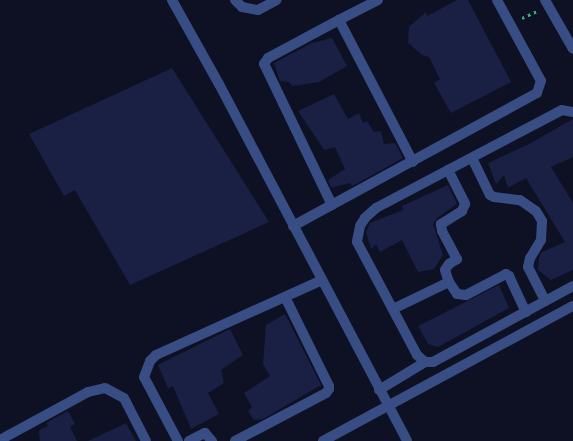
<!DOCTYPE html>
<html>
<head>
<meta charset="utf-8">
<style>
	body { margin:0 }
	#map { position:relative; width:573px; height:441px; overflow:hidden; background:#0e1123; font-family:"Roboto Condensed",sans-serif }
	div>[style] { position:absolute }
	.building>* { inset:0; background:#1a1f44 }
	.path>* { height:3px; margin-top:-1.5px; transform-origin:0; background:repeating-linear-gradient(90deg,#2db682 0 2.5px,transparent 0 6.5px) }
	.minor>* { height:10px; margin:-5px; padding:0 5px; transform-origin:5px; border-radius:5px; background:#384d83 }
	span { translate:-50% -50%; white-space:nowrap; text-align:center; line-height:1.15; -webkit-text-stroke:4px #0e1123; paint-order:stroke }
</style>
</head>
<body>
<div id="map">
	<div class="building">
		<i style="clip-path:polygon(457px 0,468px 0,511px 82px,451px 113px,434px 83px,440px 79px,429px 57px,422px 55px,408px 43px,409px 27px,426px 12px,427px 16px)"></i>
		<i style="clip-path:polygon(332px 38px,347px 66px,319px 82px,292px 86px,289px 82px,280px 81px,274px 63px,312px 43px)"></i>
		<i style="clip-path:polygon(172px 68px,269px 222px,130px 285px,75px 190px,64px 196px,29px 134px)"></i>
		<i style="clip-path:polygon(334px 94px,348px 119px,359px 113px,363px 123px,367px 121px,374px 132px,381px 131px,384px 144px,395px 143px,403px 158px,352px 186px,350px 183px,331px 188px,328px 180px,345px 169px,335px 147px,324px 150px,298px 111px)"></i>
		<i style="clip-path:polygon(573px 119px,573px 157px,551px 167px,573px 203px,573px 270px,551px 280px,538px 270px,539px 256px,542px 252px,565px 242px,526px 178px,508px 188px,504px 175px,496px 184px,488px 163px,529px 144px)"></i>
		<i style="clip-path:polygon(448px 185px,457px 204px,437px 218px,433px 224px,443px 255px,434px 269px,418px 272px,402px 240px,380px 252px,376px 244px,371px 249px,366px 232px,370px 223px,403px 210px,402px 206px)"></i>
		<i style="clip-path:polygon(499px 285px,509px 308px,438px 347px,428px 344px,418px 326px)"></i>
		<i style="clip-path:polygon(285px 314px,321px 385px,263px 419px,254px 420px,248px 411px,252px 407px,244px 393px,270px 376px,263px 364px,266px 325px)"></i>
		<i style="clip-path:polygon(230px 329px,243px 355px,221px 370px,224px 383px,208px 393px,219px 414px,191px 429px,173px 386px,168px 388px,158px 365px)"></i>
		<i style="clip-path:polygon(68px 411px,75px 424px,70px 427px,77px 441px,40px 441px,39px 430px,48px 426px,46px 423px)"></i>
		<i style="clip-path:polygon(126px 423px,136px 441px,88px 441px)"></i>
	</div>
	<div class="path">
		<i style="left:522px;top:18px;width:17px;rotate:-25deg"></i>
	</div>
	<div class="minor">
		<i style="left:172px;top:0;width:96px;rotate:60.8deg"></i>
		<i style="left:219px;top:84px;width:403px;rotate:62.2deg"></i>
		<i style="left:235px;top:0;width:10px;rotate:45deg"></i>
		<i style="left:242px;top:7px;width:16px;rotate:11deg"></i>
		<i style="left:258px;top:10px;width:21px;rotate:-28deg"></i>
		<i style="left:378px;top:0;width:44px;rotate:152.9deg"></i>
		<i style="left:339px;top:20px;width:160px;rotate:62.5deg"></i>
		<i style="left:545px;top:0;width:56px;rotate:60.3deg"></i>
		<i style="left:573px;top:112px;width:11px;rotate:-170deg"></i>
		<i style="left:562px;top:110px;width:210px;rotate:152.2deg"></i>
		<i style="left:376px;top:208px;width:15px;rotate:138deg"></i>
		<i style="left:365px;top:218px;width:9px;rotate:122deg"></i>
		<i style="left:360px;top:226px;width:16px;rotate:101deg"></i>
		<i style="left:357px;top:242px;width:128px;rotate:62deg"></i>
		<i style="left:417px;top:355px;width:11px;rotate:41deg"></i>
		<i style="left:425px;top:362px;width:8px"></i>
		<i style="left:433px;top:362px;width:159px;rotate:-28.5deg"></i>
		<i style="left:472px;top:158px;width:41px;rotate:64.1deg"></i>
		<i style="left:490px;top:195px;width:4px;rotate:27deg"></i>
		<i style="left:494px;top:197px;width:26px;rotate:7deg"></i>
		<i style="left:520px;top:200px;width:19px;rotate:35deg"></i>
		<i style="left:536px;top:211px;width:12px;rotate:59deg"></i>
		<i style="left:542px;top:221px;width:19px;rotate:93deg"></i>
		<i style="left:541px;top:240px;width:21px;rotate:121deg"></i>
		<i style="left:530px;top:258px;width:9px;rotate:103deg"></i>
		<i style="left:528px;top:267px;width:38px;rotate:63deg"></i>
		<i style="left:448px;top:170px;width:38px;rotate:63deg"></i>
		<i style="left:465px;top:204px;width:8px;rotate:113deg"></i>
		<i style="left:462px;top:211px;width:25px;rotate:148deg"></i>
		<i style="left:441px;top:224px;width:7px;rotate:82deg"></i>
		<i style="left:442px;top:231px;width:32px;rotate:62deg"></i>
		<i style="left:457px;top:259px;width:9px;rotate:148deg"></i>
		<i style="left:449px;top:264px;width:7px;rotate:124deg"></i>
		<i style="left:445px;top:270px;width:13px;rotate:72deg"></i>
		<i style="left:332px;top:205px;width:157px;rotate:-115.7deg"></i>
		<i style="left:264px;top:64px;width:7px;rotate:-56deg"></i>
		<i style="left:268px;top:58px;width:81px;rotate:-28.2deg"></i>
		<i style="left:293px;top:226px;width:278px;rotate:-28.6deg"></i>
		<i style="left:537px;top:93px;width:13px;rotate:-72deg"></i>
		<i style="left:541px;top:81px;width:92px;rotate:-118.5deg"></i>
		<i style="left:393px;top:309px;width:62px;rotate:-25.7deg"></i>
		<i style="left:449px;top:282px;width:14px;rotate:56deg"></i>
		<i style="left:457px;top:294px;width:9px;rotate:6deg"></i>
		<i style="left:466px;top:295px;width:45px;rotate:-27.7deg"></i>
		<i style="left:506px;top:274px;width:4px;rotate:34deg"></i>
		<i style="left:509px;top:276px;width:40px;rotate:65deg"></i>
		<i style="left:379px;top:390px;width:54px;rotate:-31.3deg"></i>
		<i style="left:0;top:440px;width:100px;rotate:-28.6deg"></i>
		<i style="left:88px;top:392px;width:17px;rotate:-13deg"></i>
		<i style="left:105px;top:388px;width:21px;rotate:28deg"></i>
		<i style="left:124px;top:398px;width:48px;rotate:62.9deg"></i>
		<i style="left:178px;top:441px;width:72px;rotate:-118deg"></i>
		<i style="left:144px;top:377px;width:17px;rotate:-69deg"></i>
		<i style="left:150px;top:361px;width:8px;rotate:-45deg"></i>
		<i style="left:156px;top:355px;width:182px;rotate:-24.3deg"></i>
		<i style="left:189px;top:441px;width:18px;rotate:-27deg"></i>
		<i style="left:205px;top:433px;width:11px;rotate:49deg"></i>
		<i style="left:235px;top:441px;width:103px;rotate:-27.8deg"></i>
		<i style="left:326px;top:393px;width:5px;rotate:-53deg"></i>
		<i style="left:329px;top:389px;width:3px;rotate:-90deg"></i>
		<i style="left:329px;top:386px;width:99px;rotate:-116.3deg"></i>
		<i style="left:323px;top:441px;width:284px;rotate:-28.4deg"></i>
	</div>
</div>
</body>
</html>
